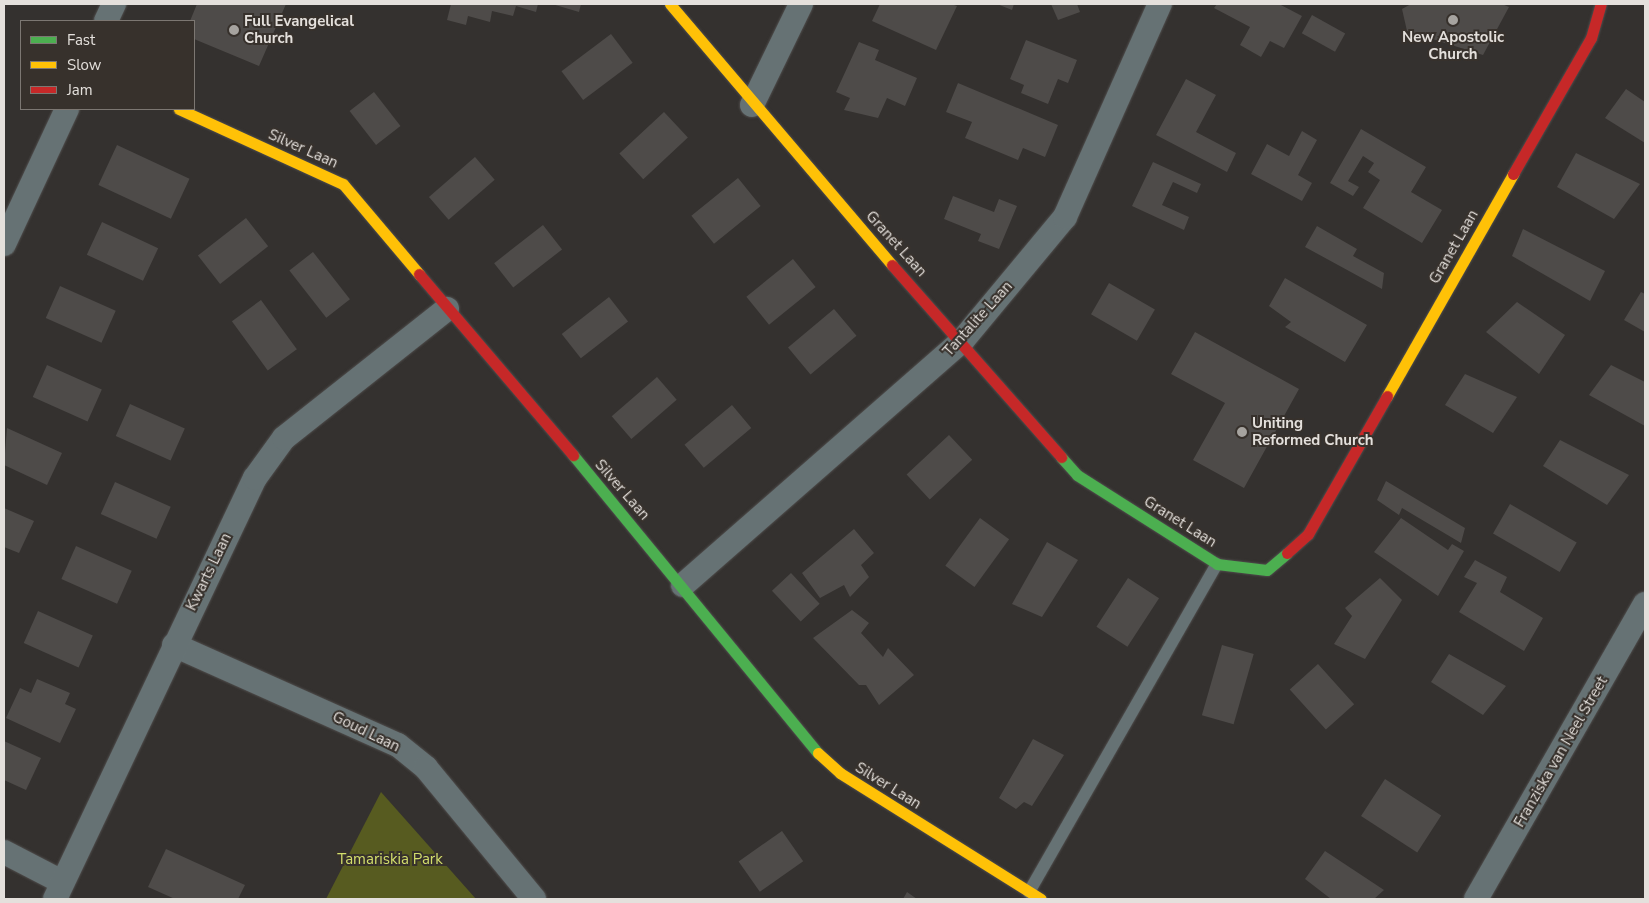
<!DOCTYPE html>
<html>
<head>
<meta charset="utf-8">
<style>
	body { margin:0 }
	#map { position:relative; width:1649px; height:903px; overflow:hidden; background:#34312f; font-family:"Nunito Sans",sans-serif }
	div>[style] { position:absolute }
	.green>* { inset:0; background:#575b20 }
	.building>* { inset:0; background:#4e4b49; transform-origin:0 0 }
	.roads { filter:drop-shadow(0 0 1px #4f4d4c) drop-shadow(0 0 1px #4f4d4c) }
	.lane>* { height:12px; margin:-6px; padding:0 6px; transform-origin:6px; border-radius:6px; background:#667274 }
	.street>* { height:24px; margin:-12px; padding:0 12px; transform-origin:12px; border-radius:12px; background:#667274 }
	.fast>* { height:11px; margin:-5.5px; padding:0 5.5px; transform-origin:5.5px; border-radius:5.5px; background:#4caf50 }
	.slow>* { height:11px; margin:-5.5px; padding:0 5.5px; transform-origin:5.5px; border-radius:5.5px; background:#ffc107 }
	.jam>* { height:11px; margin:-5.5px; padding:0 5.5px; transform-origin:5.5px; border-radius:5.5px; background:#c62828 }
	.dots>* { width:14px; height:14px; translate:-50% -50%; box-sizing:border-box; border:2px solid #37312c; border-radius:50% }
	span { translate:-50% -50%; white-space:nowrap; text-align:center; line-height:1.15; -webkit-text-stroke:4px #37312c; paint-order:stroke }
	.poi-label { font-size:15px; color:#e4e0dc; font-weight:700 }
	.left { translate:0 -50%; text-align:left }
	.street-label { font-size:15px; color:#e4e0dc }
	.park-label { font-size:15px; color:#d3de6c }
	.frame { position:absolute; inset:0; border:5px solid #e4e0dc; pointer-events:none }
	.legend { position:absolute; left:20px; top:20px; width:175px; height:90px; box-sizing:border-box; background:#37312c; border:1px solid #7c7772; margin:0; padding:6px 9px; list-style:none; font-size:15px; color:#e4e0dc }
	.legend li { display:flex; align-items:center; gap:10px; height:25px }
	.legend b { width:25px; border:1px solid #7c7772 }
</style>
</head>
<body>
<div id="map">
	<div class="green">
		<i style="clip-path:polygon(381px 792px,476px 899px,326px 899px)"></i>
	</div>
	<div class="building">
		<i style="clip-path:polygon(197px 4px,286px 4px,259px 66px,194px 39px,194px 21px,190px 21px)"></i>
		<i style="clip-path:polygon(451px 4px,538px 4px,536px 12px,516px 6px,513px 16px,492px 11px,490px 22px,468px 16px,466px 25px,447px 20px)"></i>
		<i style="clip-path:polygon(552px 4px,581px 4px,579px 12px)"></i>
		<i style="clip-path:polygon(880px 4px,951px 4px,957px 6px,936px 50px,872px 21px)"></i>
		<i style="clip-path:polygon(997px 4px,1014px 4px,1012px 10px)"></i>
		<i style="clip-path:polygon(1051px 4px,1077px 4px,1080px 12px,1058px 20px)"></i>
		<i style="clip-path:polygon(1217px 4px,1279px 4px,1302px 16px,1284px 48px,1270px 41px,1261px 57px,1240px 45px,1250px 27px,1214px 8px)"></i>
		<i style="clip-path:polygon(1411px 4px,1502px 4px,1509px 7px,1483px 55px,1407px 31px,1402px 9px)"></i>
		<i style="left:1312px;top:15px;width:38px;height:21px;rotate:29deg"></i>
		<i style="left:611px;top:34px;width:36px;height:62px;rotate:53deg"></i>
		<i style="clip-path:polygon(1026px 40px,1077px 60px,1068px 83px,1058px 79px,1048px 104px,1021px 93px,1024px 85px,1010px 79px)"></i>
		<i style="clip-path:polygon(859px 42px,879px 50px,875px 60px,917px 78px,905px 106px,887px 98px,878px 118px,844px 110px,850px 98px,836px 92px)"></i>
		<i style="clip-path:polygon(1186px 79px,1216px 95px,1196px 132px,1236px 153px,1227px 172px,1156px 135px)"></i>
		<i style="clip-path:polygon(958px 83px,1058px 125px,1045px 157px,1023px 148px,1018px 160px,965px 138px,972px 122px,946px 112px)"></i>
		<i style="clip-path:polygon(1626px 89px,1645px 102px,1645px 143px,1605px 118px)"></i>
		<i style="left:374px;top:92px;width:43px;height:31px;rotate:52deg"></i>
		<i style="left:664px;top:112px;width:35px;height:61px;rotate:47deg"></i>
		<i style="clip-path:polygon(1361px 129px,1426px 167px,1411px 192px,1442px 210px,1422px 243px,1363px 208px,1380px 180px,1368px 172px,1374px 163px,1363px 156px,1348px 181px,1359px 187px,1353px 196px,1330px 183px)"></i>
		<i style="clip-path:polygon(1302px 131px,1317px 140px,1298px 175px,1312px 183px,1302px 201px,1251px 174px,1267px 144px,1289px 156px)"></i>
		<i style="left:117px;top:145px;width:80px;height:44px;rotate:25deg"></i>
		<i style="clip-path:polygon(1576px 153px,1640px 184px,1614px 219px,1557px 187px)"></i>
		<i style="left:475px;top:157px;width:30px;height:61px;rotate:49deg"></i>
		<i style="clip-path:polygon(1153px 162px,1201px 184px,1197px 193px,1173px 182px,1162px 205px,1189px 217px,1184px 230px,1132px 206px)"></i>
		<i style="left:738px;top:178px;width:36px;height:60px;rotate:51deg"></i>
		<i style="clip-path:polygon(953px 196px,994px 212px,999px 199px,1017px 206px,999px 249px,978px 241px,981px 234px,944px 219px)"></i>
		<i style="left:246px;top:218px;width:36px;height:61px;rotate:52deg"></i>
		<i style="left:102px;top:222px;width:62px;height:36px;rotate:25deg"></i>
		<i style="left:543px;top:225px;width:31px;height:62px;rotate:52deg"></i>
		<i style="clip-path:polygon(1317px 226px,1357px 249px,1353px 256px,1384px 273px,1382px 289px,1305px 247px)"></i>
		<i style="clip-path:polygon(1523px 229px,1605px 271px,1590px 301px,1512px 256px)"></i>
		<i style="left:313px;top:252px;width:60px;height:30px;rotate:52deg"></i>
		<i style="left:793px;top:259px;width:36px;height:60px;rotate:51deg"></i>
		<i style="clip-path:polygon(1285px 278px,1367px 325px,1345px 362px,1285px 327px,1291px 322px,1269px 306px)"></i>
		<i style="left:1109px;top:283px;width:53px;height:36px;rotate:30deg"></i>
		<i style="left:60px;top:286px;width:61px;height:35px;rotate:24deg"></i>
		<i style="clip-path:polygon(1641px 292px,1645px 294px,1645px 332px,1624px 320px)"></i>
		<i style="left:609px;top:297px;width:31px;height:60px;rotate:52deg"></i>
		<i style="left:261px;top:300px;width:61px;height:36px;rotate:54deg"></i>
		<i style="clip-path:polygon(1517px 302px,1565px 335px,1539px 374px,1486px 332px)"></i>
		<i style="left:834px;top:309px;width:35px;height:60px;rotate:50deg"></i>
		<i style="clip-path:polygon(1195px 332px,1299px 389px,1244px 488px,1193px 460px,1225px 403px,1171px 374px)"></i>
		<i style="left:47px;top:365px;width:60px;height:35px;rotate:24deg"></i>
		<i style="clip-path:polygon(1611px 365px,1645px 382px,1645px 426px,1589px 395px)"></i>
		<i style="clip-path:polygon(1465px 374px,1517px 397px,1493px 433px,1445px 405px)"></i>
		<i style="left:657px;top:377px;width:30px;height:60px;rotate:49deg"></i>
		<i style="left:130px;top:404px;width:60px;height:35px;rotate:24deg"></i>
		<i style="left:732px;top:405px;width:30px;height:62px;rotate:50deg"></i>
		<i style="clip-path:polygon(7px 428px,62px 453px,47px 485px,4px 465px)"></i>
		<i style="left:949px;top:435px;width:34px;height:58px;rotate:47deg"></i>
		<i style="clip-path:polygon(1560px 440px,1629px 475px,1607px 505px,1543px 466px)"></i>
		<i style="clip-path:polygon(1386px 481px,1465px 528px,1461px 543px,1402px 508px,1399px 515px,1377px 500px)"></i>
		<i style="left:115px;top:482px;width:61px;height:35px;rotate:24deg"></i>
		<i style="left:1510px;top:504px;width:77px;height:34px;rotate:30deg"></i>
		<i style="clip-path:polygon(4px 508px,34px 521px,19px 553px,4px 547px)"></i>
		<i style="left:980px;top:518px;width:36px;height:59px;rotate:36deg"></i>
		<i style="clip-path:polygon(1401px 518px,1448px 550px,1452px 544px,1464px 551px,1438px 596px,1374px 552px)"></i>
		<i style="clip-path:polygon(854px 529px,874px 553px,861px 565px,869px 577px,850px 597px,844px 585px,820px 598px,802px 573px)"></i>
		<i style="clip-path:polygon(1047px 542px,1078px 560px,1042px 617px,1012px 604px)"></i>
		<i style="left:76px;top:546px;width:61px;height:36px;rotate:24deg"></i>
		<i style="clip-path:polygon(1475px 560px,1507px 577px,1500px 592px,1543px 618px,1524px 651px,1459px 612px,1477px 583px,1464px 577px)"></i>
		<i style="left:791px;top:573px;width:42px;height:26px;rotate:47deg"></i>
		<i style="left:1128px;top:578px;width:37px;height:58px;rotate:33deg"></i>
		<i style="clip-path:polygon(1380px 578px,1402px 600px,1365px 659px,1334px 644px,1352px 616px,1345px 608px)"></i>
		<i style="clip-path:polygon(852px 610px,869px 623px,861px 633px,883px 657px,888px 648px,914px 675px,879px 705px,866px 685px,859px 685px,813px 638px)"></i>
		<i style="left:38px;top:611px;width:60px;height:35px;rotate:24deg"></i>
		<i style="left:1222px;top:645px;width:33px;height:73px;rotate:16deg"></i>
		<i style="clip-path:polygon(1449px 654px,1506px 686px,1483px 715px,1431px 682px)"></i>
		<i style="left:1318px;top:664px;width:54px;height:38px;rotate:48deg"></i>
		<i style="clip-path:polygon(37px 679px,70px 693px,65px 704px,76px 709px,60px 743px,6px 718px,20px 688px,31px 693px)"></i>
		<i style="clip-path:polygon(1033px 739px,1064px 755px,1032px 806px,1024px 802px,1016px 809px,999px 798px)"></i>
		<i style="clip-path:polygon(4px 741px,41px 758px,26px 790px,4px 780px)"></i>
		<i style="left:1385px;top:779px;width:67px;height:44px;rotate:33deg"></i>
		<i style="left:782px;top:831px;width:37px;height:53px;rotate:55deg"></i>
		<i style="clip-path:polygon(166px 849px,245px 885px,238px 899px,175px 899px,148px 887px)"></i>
		<i style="clip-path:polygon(1325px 851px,1384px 890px,1374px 899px,1331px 899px,1305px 879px)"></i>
		<i style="clip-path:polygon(907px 892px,917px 899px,903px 899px)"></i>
	</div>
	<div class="roads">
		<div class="lane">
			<i style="left:1029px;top:892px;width:378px;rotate:-60.2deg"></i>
		</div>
		<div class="street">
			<i style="left:106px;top:21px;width:19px;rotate:-65deg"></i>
			<i style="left:752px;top:105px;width:112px;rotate:-64.1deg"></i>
			<i style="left:4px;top:244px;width:149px;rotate:-65deg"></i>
			<i style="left:683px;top:585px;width:371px;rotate:-41.2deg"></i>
			<i style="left:962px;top:341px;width:161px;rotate:-50.3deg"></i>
			<i style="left:1065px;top:217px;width:233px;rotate:-66deg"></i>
			<i style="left:174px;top:645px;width:245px;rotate:24.1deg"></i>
			<i style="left:398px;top:745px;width:36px;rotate:39deg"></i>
			<i style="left:426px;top:768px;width:170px;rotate:50.5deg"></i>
			<i style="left:4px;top:852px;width:65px;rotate:27.3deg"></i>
			<i style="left:55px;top:899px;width:466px;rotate:-64.6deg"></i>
			<i style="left:255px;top:478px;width:49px;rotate:-54.1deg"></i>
			<i style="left:284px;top:438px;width:208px;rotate:-38.4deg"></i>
			<i style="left:1476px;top:899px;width:340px;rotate:-60.2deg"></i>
		</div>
		<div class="fast">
			<i style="left:573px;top:455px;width:386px;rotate:50.6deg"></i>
			<i style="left:1061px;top:457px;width:24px;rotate:48deg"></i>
			<i style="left:1077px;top:475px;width:166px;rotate:32.4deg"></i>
			<i style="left:1217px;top:564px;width:50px;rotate:6.8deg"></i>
			<i style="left:1267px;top:570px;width:26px;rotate:-40deg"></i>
		</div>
		<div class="slow">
			<i style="left:670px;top:4px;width:343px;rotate:49.6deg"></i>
			<i style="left:179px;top:109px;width:180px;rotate:24.6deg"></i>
			<i style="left:343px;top:184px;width:118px;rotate:49.8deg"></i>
			<i style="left:1387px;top:396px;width:255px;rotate:-60.4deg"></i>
			<i style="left:818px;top:753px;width:30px;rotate:42deg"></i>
			<i style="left:840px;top:773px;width:237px;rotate:32.1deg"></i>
		</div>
		<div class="jam">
			<i style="left:1513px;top:174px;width:157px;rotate:-60.2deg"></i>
			<i style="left:1591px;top:38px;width:35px;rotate:-74deg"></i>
			<i style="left:892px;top:265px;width:256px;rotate:48.6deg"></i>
			<i style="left:419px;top:274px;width:238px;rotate:49.6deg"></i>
			<i style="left:1287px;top:553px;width:28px;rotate:-42deg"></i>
			<i style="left:1308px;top:534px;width:159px;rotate:-60.2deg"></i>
		</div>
	</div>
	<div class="dots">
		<i style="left:1453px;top:20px;background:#a6a39f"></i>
		<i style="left:234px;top:30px;background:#a6a39f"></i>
		<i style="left:1242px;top:432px;background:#a6a39f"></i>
	</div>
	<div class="poi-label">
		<span class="left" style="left:244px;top:30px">Full Evangelical<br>Church</span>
		<span style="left:1453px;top:46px">New Apostolic<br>Church</span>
		<span class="left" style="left:1252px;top:432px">Uniting<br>Reformed Church</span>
	</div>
	<div class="street-label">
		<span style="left:303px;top:149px;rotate:24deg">Silver Laan</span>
		<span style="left:896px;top:244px;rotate:48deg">Granet Laan</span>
		<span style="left:1454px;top:247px;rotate:-60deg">Granet Laan</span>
		<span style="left:978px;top:319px;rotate:-48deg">Tantalite Laan</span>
		<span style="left:622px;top:490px;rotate:49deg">Silver Laan</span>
		<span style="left:1180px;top:522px;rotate:32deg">Granet Laan</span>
		<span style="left:209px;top:572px;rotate:-64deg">Kwarts Laan</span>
		<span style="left:366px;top:732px;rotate:26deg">Goud Laan</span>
		<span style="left:1561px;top:752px;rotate:-60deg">Franziska van Neel Street</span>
		<span style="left:888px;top:786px;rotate:32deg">Silver Laan</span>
	</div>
	<div class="park-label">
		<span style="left:390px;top:860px">Tamariskia Park</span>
	</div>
	<div class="frame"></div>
	<ul class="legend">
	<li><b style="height:6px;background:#4caf50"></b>Fast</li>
	<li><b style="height:6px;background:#ffc107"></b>Slow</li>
	<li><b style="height:6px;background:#c62828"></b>Jam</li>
	</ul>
</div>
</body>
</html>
